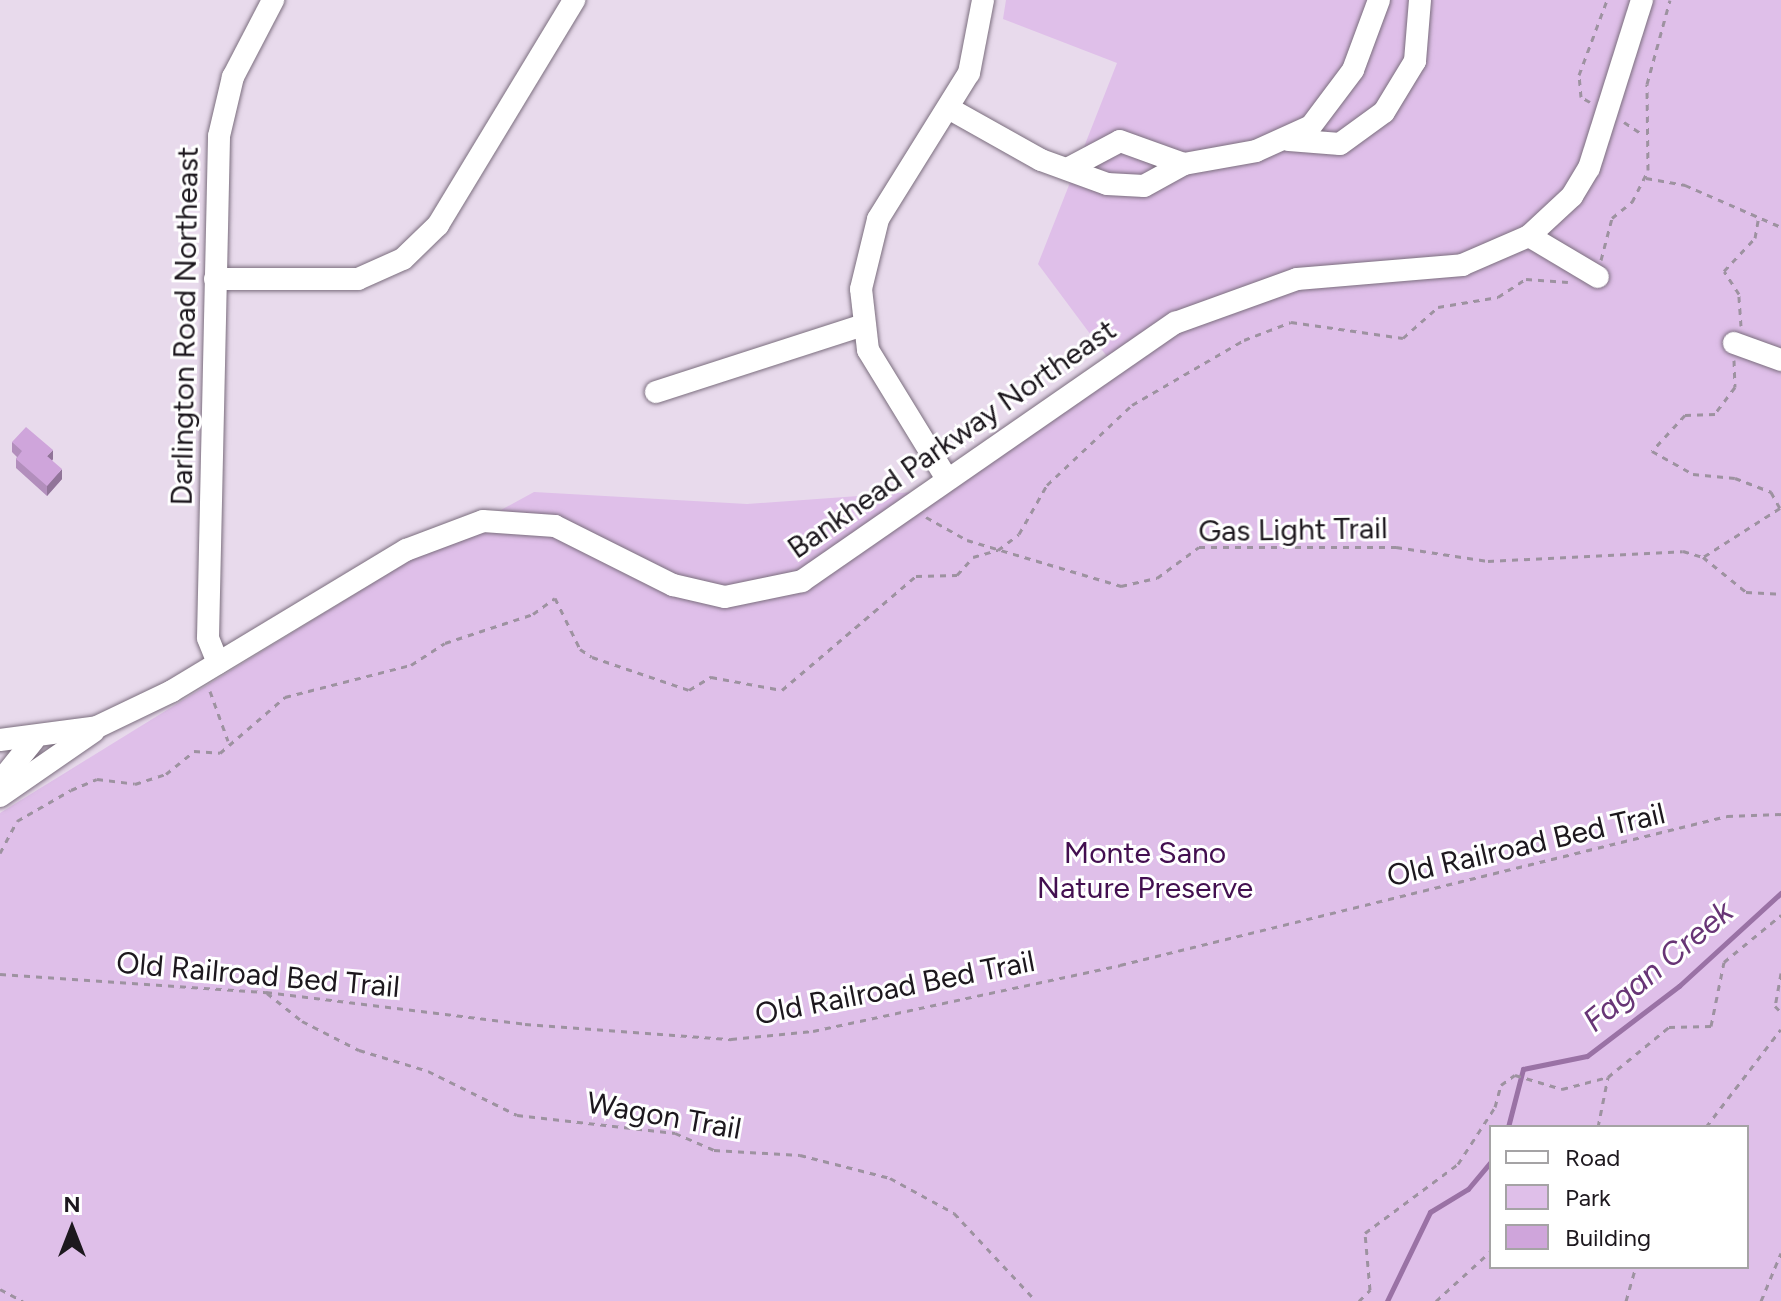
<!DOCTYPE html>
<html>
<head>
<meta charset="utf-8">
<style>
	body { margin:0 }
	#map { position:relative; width:1781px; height:1301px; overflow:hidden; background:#e8daec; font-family:Figtree,sans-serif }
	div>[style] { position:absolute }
	.green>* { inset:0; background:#dfbfe9 }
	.stream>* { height:5px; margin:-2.5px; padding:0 2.5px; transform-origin:2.5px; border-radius:2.5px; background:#9a72a5 }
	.path>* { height:3px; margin-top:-1.5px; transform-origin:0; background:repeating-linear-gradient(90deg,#9d92a0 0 6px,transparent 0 12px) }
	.roads { filter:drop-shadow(0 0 2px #7b6e7e) drop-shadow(0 0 2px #7b6e7e) }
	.minor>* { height:22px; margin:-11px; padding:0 11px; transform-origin:11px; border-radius:11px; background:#fff }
	.wall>* { inset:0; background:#b28ebc }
	.shaded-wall>* { inset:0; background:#917499 }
	.building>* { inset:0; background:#cfa5db }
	span { translate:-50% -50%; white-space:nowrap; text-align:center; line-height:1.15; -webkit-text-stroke:6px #fff; paint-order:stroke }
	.street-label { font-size:30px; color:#1d181e }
	.park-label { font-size:30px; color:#430f50 }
	.water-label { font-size:32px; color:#683576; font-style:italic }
	.legend { position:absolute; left:1489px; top:1125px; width:260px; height:144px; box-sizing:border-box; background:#fff; border:2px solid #a5a3a5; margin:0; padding:10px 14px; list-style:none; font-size:24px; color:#1d181e }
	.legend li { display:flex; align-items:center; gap:16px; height:40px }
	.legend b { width:40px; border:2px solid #a5a3a5 }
	.north { position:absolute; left:32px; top:1189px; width:80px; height:80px; -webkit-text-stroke:6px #fff; paint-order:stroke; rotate:0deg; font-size:22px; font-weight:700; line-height:32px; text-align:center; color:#1d181e }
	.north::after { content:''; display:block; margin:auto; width:28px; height:36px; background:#1d181e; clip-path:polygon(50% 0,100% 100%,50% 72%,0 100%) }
</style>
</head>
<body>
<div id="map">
	<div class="green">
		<i style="clip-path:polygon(evenodd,1006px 0,1781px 0,1781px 1301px,0 1301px,0 813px,415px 557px,534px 492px,747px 504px,941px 490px,1114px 366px,1038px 264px,1117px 63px,1003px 19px,1006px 0,1491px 1127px,1747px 1127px,1747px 1267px,1491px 1267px,1491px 1127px)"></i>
	</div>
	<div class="stream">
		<i style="left:1508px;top:1127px;width:60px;rotate:-75.5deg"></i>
		<i style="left:1523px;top:1069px;width:65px;rotate:-11.5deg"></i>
		<i style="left:1587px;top:1056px;width:116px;rotate:-37.3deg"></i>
		<i style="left:1679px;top:986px;width:138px;rotate:-42.4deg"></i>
		<i style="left:1387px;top:1301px;width:99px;rotate:-64.2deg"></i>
		<i style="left:1430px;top:1212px;width:44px;rotate:-31.2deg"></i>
		<i style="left:1468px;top:1189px;width:35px;rotate:-50deg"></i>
	</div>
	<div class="path">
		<i style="left:1590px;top:102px;width:10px;rotate:-151deg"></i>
		<i style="left:1581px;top:97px;width:22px;rotate:-95deg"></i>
		<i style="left:1579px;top:75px;width:80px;rotate:-69.5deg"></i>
		<i style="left:1624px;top:122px;width:23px;rotate:34deg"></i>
		<i style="left:1646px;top:178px;width:40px;rotate:10deg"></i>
		<i style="left:1685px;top:185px;width:105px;rotate:23.6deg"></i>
		<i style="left:1601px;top:260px;width:43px;rotate:-75.3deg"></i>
		<i style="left:1612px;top:218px;width:26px;rotate:-39deg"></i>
		<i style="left:1632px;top:202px;width:36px;rotate:-63deg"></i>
		<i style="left:1648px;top:170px;width:86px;rotate:-90.7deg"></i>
		<i style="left:1647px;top:84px;width:87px;rotate:-74.7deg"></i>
		<i style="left:1741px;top:326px;width:32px;rotate:-94deg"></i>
		<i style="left:1739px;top:294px;width:27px;rotate:-123deg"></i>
		<i style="left:1724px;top:271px;width:45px;rotate:-46.8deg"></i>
		<i style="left:1755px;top:238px;width:23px;rotate:-80deg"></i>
		<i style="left:1734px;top:360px;width:27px;rotate:88deg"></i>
		<i style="left:1735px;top:387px;width:34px;rotate:127deg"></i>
		<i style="left:1715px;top:414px;width:30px;rotate:178deg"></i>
		<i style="left:1685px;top:415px;width:49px;rotate:132.5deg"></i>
		<i style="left:1652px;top:451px;width:47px;rotate:29.3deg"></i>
		<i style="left:1693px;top:474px;width:42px;rotate:5.4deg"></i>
		<i style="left:1735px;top:478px;width:39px;rotate:21deg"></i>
		<i style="left:1771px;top:492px;width:18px;rotate:61deg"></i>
		<i style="left:1780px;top:508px;width:91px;rotate:147.5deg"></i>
		<i style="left:1703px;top:557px;width:55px;rotate:39.1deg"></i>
		<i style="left:1746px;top:592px;width:35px;rotate:3deg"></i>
		<i style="left:926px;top:517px;width:47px;rotate:29.3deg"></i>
		<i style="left:967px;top:540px;width:161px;rotate:16.6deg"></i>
		<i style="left:1121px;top:586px;width:37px;rotate:-13deg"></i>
		<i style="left:1157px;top:578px;width:52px;rotate:-36.4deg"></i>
		<i style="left:1199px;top:547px;width:197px"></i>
		<i style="left:1396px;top:547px;width:93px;rotate:8.7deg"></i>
		<i style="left:1488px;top:561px;width:195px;rotate:-2.9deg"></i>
		<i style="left:1683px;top:551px;width:21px;rotate:17deg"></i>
		<i style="left:210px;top:691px;width:53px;rotate:70.2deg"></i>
		<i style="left:0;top:853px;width:36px;rotate:-62deg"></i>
		<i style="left:17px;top:821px;width:62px;rotate:-29.9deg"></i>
		<i style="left:71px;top:790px;width:28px;rotate:-23deg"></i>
		<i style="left:97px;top:779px;width:38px;rotate:7deg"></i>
		<i style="left:135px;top:784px;width:33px;rotate:-18deg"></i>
		<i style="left:166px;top:774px;width:36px;rotate:-39deg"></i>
		<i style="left:194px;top:751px;width:26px;rotate:4deg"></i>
		<i style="left:220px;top:753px;width:86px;rotate:-40.7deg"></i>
		<i style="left:285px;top:697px;width:130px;rotate:-14.3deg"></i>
		<i style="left:411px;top:665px;width:40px;rotate:-32.9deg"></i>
		<i style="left:445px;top:643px;width:93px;rotate:-18.2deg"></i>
		<i style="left:533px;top:614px;width:27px;rotate:-36deg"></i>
		<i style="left:555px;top:598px;width:57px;rotate:63.9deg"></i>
		<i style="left:580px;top:649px;width:14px;rotate:34deg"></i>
		<i style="left:592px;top:657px;width:102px;rotate:18.8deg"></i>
		<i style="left:689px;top:690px;width:26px;rotate:-31deg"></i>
		<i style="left:711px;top:677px;width:72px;rotate:10.4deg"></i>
		<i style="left:782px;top:690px;width:176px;rotate:-40.4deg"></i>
		<i style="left:916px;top:576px;width:41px;rotate:-1.4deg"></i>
		<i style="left:957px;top:575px;width:24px;rotate:-48deg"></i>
		<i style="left:973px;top:557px;width:26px;rotate:-16deg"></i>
		<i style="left:998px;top:550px;width:26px;rotate:-37deg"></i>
		<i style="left:1019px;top:534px;width:56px;rotate:-60.3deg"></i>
		<i style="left:1047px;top:485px;width:117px;rotate:-43.3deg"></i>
		<i style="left:1132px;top:405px;width:129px;rotate:-30.1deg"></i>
		<i style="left:1244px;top:340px;width:50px;rotate:-21deg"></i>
		<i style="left:1291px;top:322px;width:113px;rotate:8.1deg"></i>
		<i style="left:1403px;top:338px;width:47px;rotate:-41.5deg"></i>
		<i style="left:1438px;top:307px;width:61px;rotate:-9.5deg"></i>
		<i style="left:1498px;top:297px;width:33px;rotate:-33deg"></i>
		<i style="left:1526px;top:279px;width:42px;rotate:4.1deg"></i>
		<i style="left:1781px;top:973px;width:34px;rotate:100deg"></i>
		<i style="left:1775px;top:1006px;width:8px;rotate:45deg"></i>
		<i style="left:0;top:974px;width:267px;rotate:3.9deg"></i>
		<i style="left:266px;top:992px;width:261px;rotate:7deg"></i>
		<i style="left:525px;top:1024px;width:207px;rotate:4.2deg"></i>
		<i style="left:731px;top:1039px;width:82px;rotate:-5.6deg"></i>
		<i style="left:813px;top:1031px;width:314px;rotate:-12.1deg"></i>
		<i style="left:1120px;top:965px;width:625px;rotate:-13.79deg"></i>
		<i style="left:1727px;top:816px;width:54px;rotate:-2.1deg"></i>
		<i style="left:267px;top:993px;width:45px;rotate:38.7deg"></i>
		<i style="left:302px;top:1021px;width:64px;rotate:27deg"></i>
		<i style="left:359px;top:1050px;width:72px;rotate:16.9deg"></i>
		<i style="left:428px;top:1071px;width:99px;rotate:26.3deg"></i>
		<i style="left:517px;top:1115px;width:159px;rotate:6.5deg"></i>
		<i style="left:675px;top:1133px;width:43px;rotate:23.6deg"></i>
		<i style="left:714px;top:1150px;width:86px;rotate:3.3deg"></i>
		<i style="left:800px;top:1155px;width:93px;rotate:14.3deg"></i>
		<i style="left:890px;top:1178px;width:73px;rotate:28.7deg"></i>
		<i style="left:954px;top:1213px;width:120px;rotate:47deg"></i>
		<i style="left:1598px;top:1127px;width:51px;rotate:-78.7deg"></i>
		<i style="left:1706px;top:1127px;width:123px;rotate:-52.6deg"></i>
		<i style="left:0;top:1289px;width:26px;rotate:28deg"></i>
		<i style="left:1359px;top:1301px;width:16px;rotate:-45deg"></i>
		<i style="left:1370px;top:1290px;width:57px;rotate:-95deg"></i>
		<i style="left:1365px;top:1233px;width:116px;rotate:-36.6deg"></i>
		<i style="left:1458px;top:1164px;width:68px;rotate:-57deg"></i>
		<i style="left:1495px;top:1107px;width:23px;rotate:-75deg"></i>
		<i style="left:1501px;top:1085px;width:17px;rotate:-36deg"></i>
		<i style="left:1515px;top:1075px;width:49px;rotate:16.6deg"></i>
		<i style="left:1562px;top:1089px;width:48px;rotate:-14.6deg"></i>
		<i style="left:1608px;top:1077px;width:79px;rotate:-39.3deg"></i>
		<i style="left:1669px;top:1027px;width:42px;rotate:-1.4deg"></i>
		<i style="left:1711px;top:1026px;width:65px;rotate:-78.5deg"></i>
		<i style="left:1724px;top:962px;width:74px;rotate:-39.5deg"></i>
		<i style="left:1436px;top:1301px;width:74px;rotate:-42.3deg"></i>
		<i style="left:1626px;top:1301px;width:35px;rotate:-74deg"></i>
		<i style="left:1761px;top:1301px;width:52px;rotate:-67.4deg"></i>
	</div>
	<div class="roads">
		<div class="minor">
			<i style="left:950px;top:109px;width:104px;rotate:29.3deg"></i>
			<i style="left:1041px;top:160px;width:70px;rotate:20deg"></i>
			<i style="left:1107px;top:184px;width:37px;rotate:3deg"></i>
			<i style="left:1144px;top:186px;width:46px;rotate:-28.8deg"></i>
			<i style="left:1184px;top:164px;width:73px;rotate:-10.2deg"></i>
			<i style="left:1256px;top:151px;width:60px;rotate:-24.4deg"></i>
			<i style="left:1311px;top:126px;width:70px;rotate:-53.1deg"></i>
			<i style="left:1353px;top:70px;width:75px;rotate:-69.6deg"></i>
			<i style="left:1289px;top:140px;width:51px;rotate:4.5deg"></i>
			<i style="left:1340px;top:144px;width:54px;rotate:-36deg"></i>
			<i style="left:1384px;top:112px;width:60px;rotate:-58.7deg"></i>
			<i style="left:1415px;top:61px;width:61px;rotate:-85.3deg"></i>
			<i style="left:1071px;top:167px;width:55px;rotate:-28deg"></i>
			<i style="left:1120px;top:141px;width:68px;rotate:19.8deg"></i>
			<i style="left:1529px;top:236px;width:80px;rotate:30.7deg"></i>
			<i style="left:215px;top:279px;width:143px"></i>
			<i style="left:358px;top:279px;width:49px;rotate:-24deg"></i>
			<i style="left:403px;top:259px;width:49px;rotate:-44.2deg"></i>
			<i style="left:438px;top:225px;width:263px;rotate:-58.8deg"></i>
			<i style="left:1734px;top:343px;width:50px;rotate:19.9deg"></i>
			<i style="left:656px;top:392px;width:218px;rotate:-17.9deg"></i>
			<i style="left:947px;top:479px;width:151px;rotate:-121.5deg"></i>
			<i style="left:868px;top:350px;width:61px;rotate:-96.5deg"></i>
			<i style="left:861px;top:289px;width:72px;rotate:-76.3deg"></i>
			<i style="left:878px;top:219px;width:172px;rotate:-58.1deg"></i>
			<i style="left:969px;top:73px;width:74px;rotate:-79.1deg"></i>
			<i style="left:218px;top:663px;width:27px;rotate:-112deg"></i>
			<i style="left:208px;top:638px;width:502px;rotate:-88.74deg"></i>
			<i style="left:219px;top:136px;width:61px;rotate:-76.7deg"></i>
			<i style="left:233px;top:77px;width:87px;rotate:-62.5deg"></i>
			<i style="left:0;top:740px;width:98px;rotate:-7.6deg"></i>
			<i style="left:97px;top:727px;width:83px;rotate:-25.6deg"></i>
			<i style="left:172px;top:691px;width:273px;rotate:-31.1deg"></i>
			<i style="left:406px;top:550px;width:82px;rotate:-20.6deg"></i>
			<i style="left:483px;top:521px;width:72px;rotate:4deg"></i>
			<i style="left:555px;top:526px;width:132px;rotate:26.6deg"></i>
			<i style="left:673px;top:585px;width:53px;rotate:13deg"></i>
			<i style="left:725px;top:597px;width:79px;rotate:-11.7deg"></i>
			<i style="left:802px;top:581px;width:454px;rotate:-34.7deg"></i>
			<i style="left:1175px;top:323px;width:130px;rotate:-19.8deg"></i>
			<i style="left:1297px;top:279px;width:166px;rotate:-4.8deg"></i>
			<i style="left:1462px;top:265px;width:73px;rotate:-23.4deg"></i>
			<i style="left:1529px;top:236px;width:59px;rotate:-42.9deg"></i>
			<i style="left:1572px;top:196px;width:33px;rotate:-59deg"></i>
			<i style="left:1589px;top:168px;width:176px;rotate:-72.5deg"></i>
			<i style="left:0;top:782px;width:53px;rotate:-51.2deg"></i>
			<i style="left:0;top:796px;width:114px;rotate:-34.7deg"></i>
		</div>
	</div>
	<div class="wall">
		<i style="clip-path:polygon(12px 442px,53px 459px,52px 461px,62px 479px,47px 496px,16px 468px,16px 459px,17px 457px,12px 452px)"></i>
	</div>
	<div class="shaded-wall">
		<i style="clip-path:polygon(53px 450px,53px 459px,47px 466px,47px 456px)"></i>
		<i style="clip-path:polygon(62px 469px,62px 479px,47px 496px,47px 486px)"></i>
	</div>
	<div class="building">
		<i style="clip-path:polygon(26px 427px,53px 450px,47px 456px,62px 469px,47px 486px,16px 459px,22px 451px,12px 442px)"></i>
	</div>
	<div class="street-label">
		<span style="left:185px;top:326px;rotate:-89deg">Darlington Road Northeast</span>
		<span style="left:952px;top:439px;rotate:-35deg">Bankhead Parkway Northeast</span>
		<span style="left:1293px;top:530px;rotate:-1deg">Gas Light Trail</span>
		<span style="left:1526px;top:845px;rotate:-13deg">Old Railroad Bed Trail</span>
		<span style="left:258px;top:975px;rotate:5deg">Old Railroad Bed Trail</span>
		<span style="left:895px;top:988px;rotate:-11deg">Old Railroad Bed Trail</span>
		<span style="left:664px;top:1116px;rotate:10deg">Wagon Trail</span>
	</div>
	<div class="park-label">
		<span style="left:1145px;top:870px">Monte Sano<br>Nature Preserve</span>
	</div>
	<div class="water-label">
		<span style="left:1658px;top:966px;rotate:-40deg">Fagan Creek</span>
	</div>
	<ul class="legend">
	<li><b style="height:10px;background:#fff"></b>Road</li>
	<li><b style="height:22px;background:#dfbfe9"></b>Park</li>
	<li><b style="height:22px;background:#cfa5db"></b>Building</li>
	</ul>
	<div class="north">N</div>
</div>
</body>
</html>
